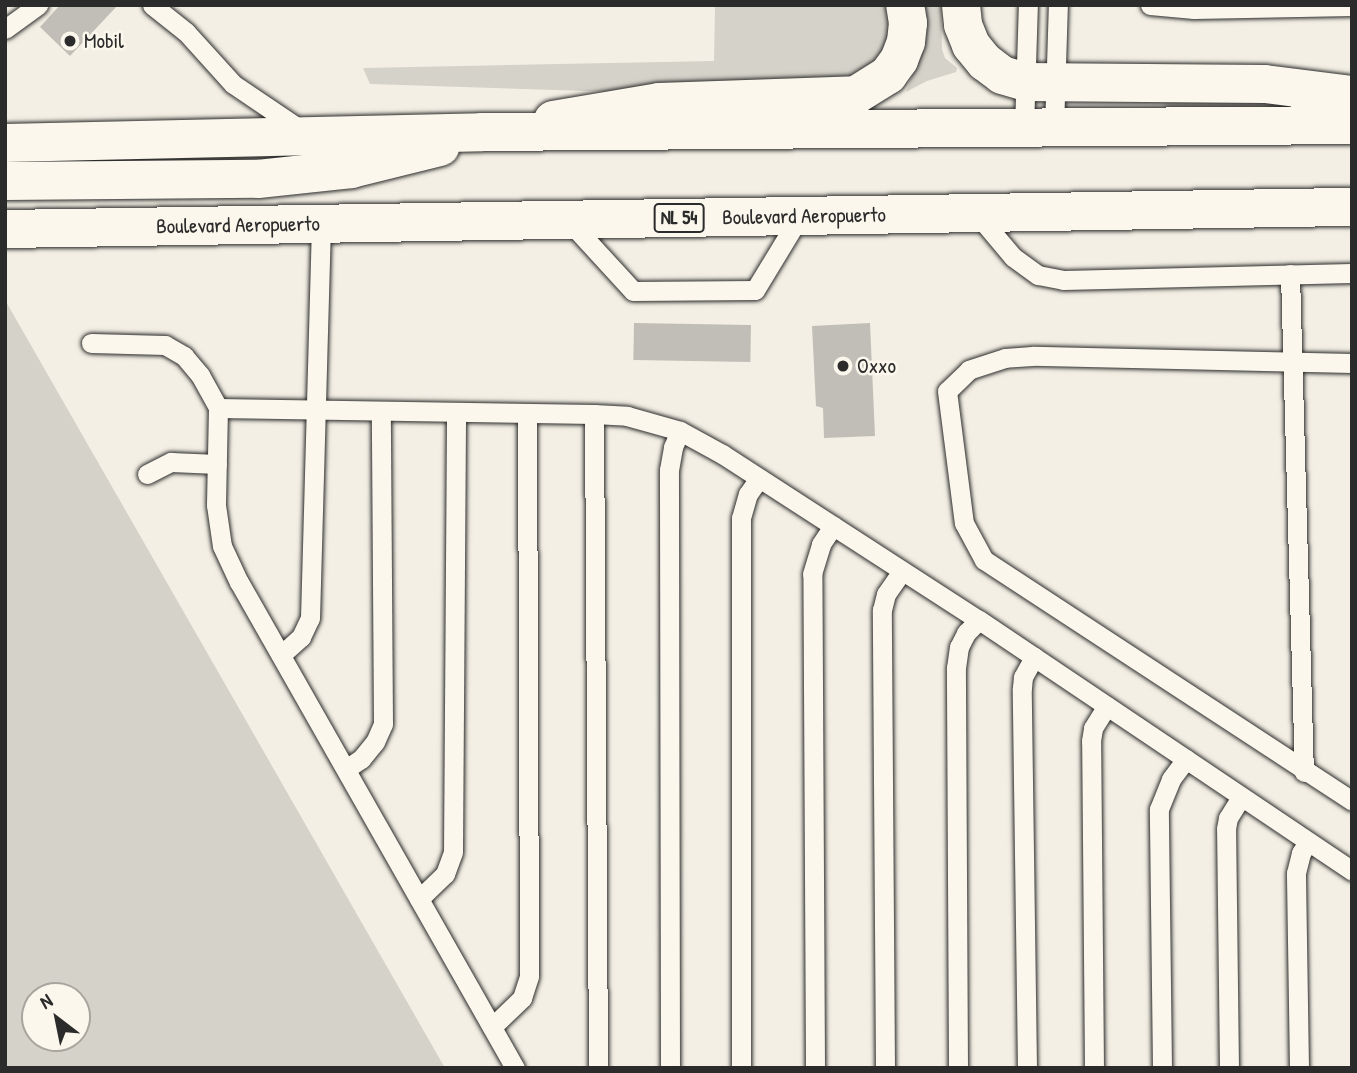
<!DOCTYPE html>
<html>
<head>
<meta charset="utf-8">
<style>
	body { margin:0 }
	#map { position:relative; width:1357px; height:1073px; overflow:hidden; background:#f3efe4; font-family:"Patrick Hand",sans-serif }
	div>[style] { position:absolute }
	.green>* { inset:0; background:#d5d2c9 }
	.building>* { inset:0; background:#c0beb6; transform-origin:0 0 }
	.roads { filter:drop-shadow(0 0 2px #2b2b2b) drop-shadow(0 0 2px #2b2b2b) }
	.lane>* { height:19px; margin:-9.5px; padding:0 9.5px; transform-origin:9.5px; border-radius:9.5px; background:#fbf7ec }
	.street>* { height:38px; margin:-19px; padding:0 19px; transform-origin:19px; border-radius:19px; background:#fbf7ec }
	.highway>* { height:38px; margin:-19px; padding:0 19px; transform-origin:19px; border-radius:19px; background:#fbf7ec }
	.dots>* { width:19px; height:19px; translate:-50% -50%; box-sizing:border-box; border:4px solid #fbf7ec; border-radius:50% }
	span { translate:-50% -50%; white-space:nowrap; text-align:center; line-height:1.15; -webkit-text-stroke:5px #fbf7ec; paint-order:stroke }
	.shield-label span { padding:2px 5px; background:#fbf7ec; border:2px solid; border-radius:5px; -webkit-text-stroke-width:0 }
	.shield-label { font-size:19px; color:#2b2b2b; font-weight:700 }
	.poi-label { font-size:21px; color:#2b2b2b }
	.left { translate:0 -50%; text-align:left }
	.street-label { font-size:21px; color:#2b2b2b }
	.frame { position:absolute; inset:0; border:7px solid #2b2b2b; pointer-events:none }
	.north { position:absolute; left:21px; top:982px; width:70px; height:70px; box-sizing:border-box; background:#fbf7ec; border:2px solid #a8a59f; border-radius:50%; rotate:328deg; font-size:19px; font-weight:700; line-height:28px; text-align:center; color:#2b2b2b }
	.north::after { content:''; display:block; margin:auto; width:24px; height:32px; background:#2b2b2b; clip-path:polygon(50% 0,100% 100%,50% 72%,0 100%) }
</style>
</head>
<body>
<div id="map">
	<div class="green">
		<i style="clip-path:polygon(715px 5px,901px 5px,888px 75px,648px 93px,370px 84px,363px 68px,714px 61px)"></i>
		<i style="clip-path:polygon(922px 5px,941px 5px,942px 49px,945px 58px,957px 68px,956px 72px,927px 81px,906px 92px,925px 44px)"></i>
		<i style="clip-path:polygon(evenodd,5px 300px,445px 1068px,5px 1068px,5px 300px,35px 996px,77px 996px,77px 1038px,35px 1038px,35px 996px)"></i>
	</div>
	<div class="building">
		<i style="clip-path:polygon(60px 5px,118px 5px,70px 56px,40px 27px)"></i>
		<i style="left:634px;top:323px;width:117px;height:37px;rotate:1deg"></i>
		<i style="clip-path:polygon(870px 323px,875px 436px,824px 438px,823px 408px,816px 406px,812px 326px)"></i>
	</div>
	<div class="roads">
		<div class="lane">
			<i style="left:152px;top:5px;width:43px;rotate:38.5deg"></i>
			<i style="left:186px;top:32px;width:70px;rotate:47.9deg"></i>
			<i style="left:233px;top:84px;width:82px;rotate:34.1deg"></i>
			<i style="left:1150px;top:5px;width:44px;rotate:5.2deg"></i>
			<i style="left:1194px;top:9px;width:158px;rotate:-1.1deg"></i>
			<i style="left:5px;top:29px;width:41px;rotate:-36deg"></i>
			<i style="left:1024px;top:129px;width:124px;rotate:-88.2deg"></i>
			<i style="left:1054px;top:129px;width:124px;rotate:-88.2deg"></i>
			<i style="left:976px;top:213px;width:57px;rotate:49.9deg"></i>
			<i style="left:1013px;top:257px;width:31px;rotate:36deg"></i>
			<i style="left:1038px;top:275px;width:25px;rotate:11deg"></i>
			<i style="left:1063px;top:280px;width:289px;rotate:-1.4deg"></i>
			<i style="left:568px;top:220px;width:96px;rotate:47.5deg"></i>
			<i style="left:633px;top:291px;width:122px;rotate:-0.5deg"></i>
			<i style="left:755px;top:290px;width:87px;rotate:-58.7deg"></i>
			<i style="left:1290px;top:274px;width:498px;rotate:88.4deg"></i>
			<i style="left:91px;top:343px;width:74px;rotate:1.5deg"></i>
			<i style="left:165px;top:345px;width:22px;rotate:30deg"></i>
			<i style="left:184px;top:356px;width:25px;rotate:50deg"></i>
			<i style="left:200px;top:375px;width:38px;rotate:61deg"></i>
			<i style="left:218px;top:408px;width:97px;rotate:91.2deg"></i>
			<i style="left:216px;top:505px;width:41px;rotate:81.7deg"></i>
			<i style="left:222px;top:546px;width:40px;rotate:65deg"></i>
			<i style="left:239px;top:582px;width:559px;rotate:60.41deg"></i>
			<i style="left:1352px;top:363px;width:320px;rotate:-178.7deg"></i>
			<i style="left:1032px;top:356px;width:27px;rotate:176deg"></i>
			<i style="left:1005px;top:358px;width:38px;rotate:162deg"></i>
			<i style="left:969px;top:370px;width:30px;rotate:136deg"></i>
			<i style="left:947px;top:391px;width:133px;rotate:82.7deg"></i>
			<i style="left:964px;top:523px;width:42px;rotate:61.6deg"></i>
			<i style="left:984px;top:560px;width:440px;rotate:33.2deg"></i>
			<i style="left:218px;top:408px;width:376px;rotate:0.9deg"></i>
			<i style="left:594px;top:414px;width:33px;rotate:3deg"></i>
			<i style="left:627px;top:416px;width:55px;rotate:15.8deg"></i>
			<i style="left:680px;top:431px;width:48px;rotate:28.7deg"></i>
			<i style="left:722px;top:454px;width:306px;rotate:32.9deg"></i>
			<i style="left:979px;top:620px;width:450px;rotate:33.9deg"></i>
			<i style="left:594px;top:414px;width:654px;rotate:89.65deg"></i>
			<i style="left:147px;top:474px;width:27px;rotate:-27deg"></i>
			<i style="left:171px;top:462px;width:46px;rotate:2.5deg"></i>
			<i style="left:281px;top:655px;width:27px;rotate:-42deg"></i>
			<i style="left:301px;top:637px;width:21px;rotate:-65deg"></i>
			<i style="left:310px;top:618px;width:394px;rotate:-88.4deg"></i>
			<i style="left:346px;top:769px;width:18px;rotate:-34deg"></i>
			<i style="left:361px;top:759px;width:22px;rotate:-51deg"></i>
			<i style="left:375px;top:742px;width:20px;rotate:-66deg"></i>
			<i style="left:383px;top:724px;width:313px;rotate:-90.4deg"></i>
			<i style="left:419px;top:899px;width:36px;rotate:-44deg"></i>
			<i style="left:445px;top:874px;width:23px;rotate:-70deg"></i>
			<i style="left:453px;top:852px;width:440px;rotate:-89.6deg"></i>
			<i style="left:492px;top:1027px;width:42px;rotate:-44deg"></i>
			<i style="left:522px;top:998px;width:23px;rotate:-72deg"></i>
			<i style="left:529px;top:976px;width:563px;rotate:-90.2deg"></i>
			<i style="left:670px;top:1068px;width:598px;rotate:-90.1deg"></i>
			<i style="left:669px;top:470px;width:23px;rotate:-80deg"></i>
			<i style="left:673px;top:447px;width:17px;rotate:-66deg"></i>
			<i style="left:741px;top:1068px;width:550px;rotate:-90deg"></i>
			<i style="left:741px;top:518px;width:25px;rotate:-74deg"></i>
			<i style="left:748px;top:494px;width:19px;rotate:-55deg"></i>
			<i style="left:815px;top:1068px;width:494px;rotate:-90.3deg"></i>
			<i style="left:812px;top:574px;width:31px;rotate:-73deg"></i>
			<i style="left:821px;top:544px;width:22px;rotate:-56deg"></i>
			<i style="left:885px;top:1068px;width:458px;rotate:-90.4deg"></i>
			<i style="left:882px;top:610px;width:16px;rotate:-76deg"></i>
			<i style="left:886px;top:594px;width:28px;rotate:-55deg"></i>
			<i style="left:958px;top:1068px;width:400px;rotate:-90.3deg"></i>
			<i style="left:956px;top:668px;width:21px;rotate:-82deg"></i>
			<i style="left:959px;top:647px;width:16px;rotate:-63deg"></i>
			<i style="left:966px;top:633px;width:18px;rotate:-45deg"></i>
			<i style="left:1027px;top:1068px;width:380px;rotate:-90.8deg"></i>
			<i style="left:1022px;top:688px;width:11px;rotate:-85deg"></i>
			<i style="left:1023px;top:677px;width:23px;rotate:-61deg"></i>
			<i style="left:1094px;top:1068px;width:327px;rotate:-90.5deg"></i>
			<i style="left:1091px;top:741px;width:13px;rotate:-81deg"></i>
			<i style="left:1093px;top:728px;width:26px;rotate:-58deg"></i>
			<i style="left:1162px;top:1068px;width:259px;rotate:-90.7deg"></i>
			<i style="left:1159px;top:809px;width:32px;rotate:-68deg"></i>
			<i style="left:1171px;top:779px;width:25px;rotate:-53deg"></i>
			<i style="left:1229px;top:1068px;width:239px;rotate:-90.7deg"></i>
			<i style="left:1226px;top:829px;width:11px;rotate:-80deg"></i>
			<i style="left:1228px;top:818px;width:25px;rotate:-58deg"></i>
			<i style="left:1299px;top:1068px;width:195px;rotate:-90.9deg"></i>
			<i style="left:1296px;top:873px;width:21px;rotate:-76deg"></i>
			<i style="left:1301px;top:853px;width:13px;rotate:-58deg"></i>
		</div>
		<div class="street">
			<i style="left:961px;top:5px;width:20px;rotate:84deg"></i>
			<i style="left:963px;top:25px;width:22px;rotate:68deg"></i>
			<i style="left:971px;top:45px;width:22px;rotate:51deg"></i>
			<i style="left:985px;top:62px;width:21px;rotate:37deg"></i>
			<i style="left:1002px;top:75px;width:25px;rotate:16deg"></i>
			<i style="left:1026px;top:82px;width:239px;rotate:0.5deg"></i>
			<i style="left:1265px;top:84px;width:88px;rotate:7.2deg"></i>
			<i style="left:553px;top:120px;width:108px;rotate:-9.6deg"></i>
			<i style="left:659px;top:102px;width:197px;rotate:-2deg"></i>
			<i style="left:856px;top:95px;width:38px;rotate:-32deg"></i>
			<i style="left:888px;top:75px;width:19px;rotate:-54deg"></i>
			<i style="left:899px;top:60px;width:19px;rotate:-69deg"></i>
			<i style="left:906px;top:42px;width:19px;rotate:-84deg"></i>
			<i style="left:908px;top:23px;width:18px;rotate:-99deg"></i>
		</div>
		<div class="highway">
			<i style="left:5px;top:143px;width:477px;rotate:-1.3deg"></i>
			<i style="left:482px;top:132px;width:870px;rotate:-0.46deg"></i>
			<i style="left:5px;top:181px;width:253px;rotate:-0.5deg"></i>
			<i style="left:258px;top:179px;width:94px;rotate:-6.1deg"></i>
			<i style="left:351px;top:169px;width:92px;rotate:-13.9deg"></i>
			<i style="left:5px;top:229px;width:1347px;rotate:-0.94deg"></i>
		</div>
	</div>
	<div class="dots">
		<i style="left:70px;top:41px;background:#2b2b2b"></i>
		<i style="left:843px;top:366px;background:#2b2b2b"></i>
	</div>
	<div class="shield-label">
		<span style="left:679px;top:218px">NL 54</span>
	</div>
	<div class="poi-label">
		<span class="left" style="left:84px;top:41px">Mobil</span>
		<span class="left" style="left:857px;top:366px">Oxxo</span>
	</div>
	<div class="street-label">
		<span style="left:804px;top:216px;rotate:-1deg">Boulevard Aeropuerto</span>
		<span style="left:238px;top:225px;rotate:-1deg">Boulevard Aeropuerto</span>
	</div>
	<div class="frame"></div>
	<div class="north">N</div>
</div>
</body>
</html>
